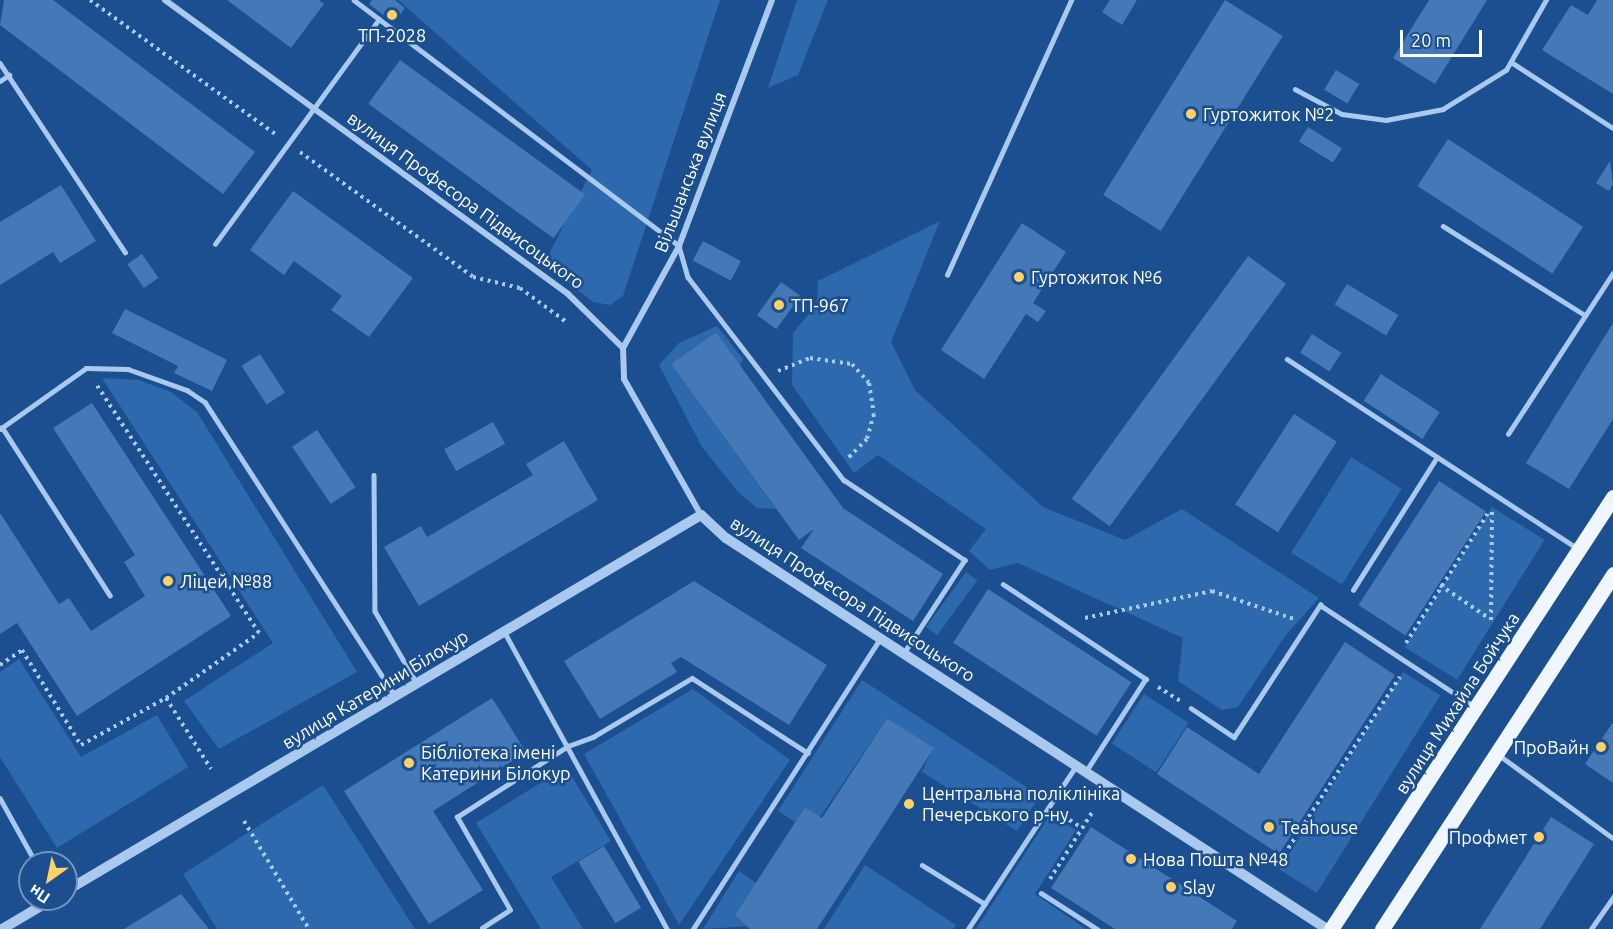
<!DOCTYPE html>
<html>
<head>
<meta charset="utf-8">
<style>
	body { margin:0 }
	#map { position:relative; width:1613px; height:929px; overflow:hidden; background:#1b4f8f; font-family:Ubuntu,sans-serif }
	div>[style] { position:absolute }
	.green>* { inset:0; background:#2e69ad; transform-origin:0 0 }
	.building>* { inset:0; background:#4478b7; transform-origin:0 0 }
	.path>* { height:4px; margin-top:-2px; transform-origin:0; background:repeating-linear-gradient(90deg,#a9c9ee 0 3px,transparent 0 7.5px) }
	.service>* { height:4.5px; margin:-2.25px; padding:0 2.25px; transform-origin:2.25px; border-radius:2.25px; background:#a9c9ee }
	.minor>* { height:6px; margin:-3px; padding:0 3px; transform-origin:3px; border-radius:3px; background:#a9c9ee }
	.tertiary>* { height:10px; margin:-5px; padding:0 5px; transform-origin:5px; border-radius:5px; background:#a9c9ee }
	.primary>* { height:15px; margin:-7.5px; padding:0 7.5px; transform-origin:7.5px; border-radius:7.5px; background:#f0f6ff }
	.dots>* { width:16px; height:16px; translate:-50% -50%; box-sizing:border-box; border:3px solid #1b4f8f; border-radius:50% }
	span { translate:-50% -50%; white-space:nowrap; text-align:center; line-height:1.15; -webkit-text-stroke:5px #1b4f8f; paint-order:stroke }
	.poi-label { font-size:18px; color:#fff }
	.left { translate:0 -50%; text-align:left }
	.right { translate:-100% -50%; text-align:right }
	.street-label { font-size:18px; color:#fff }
	.north { position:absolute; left:18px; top:851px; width:60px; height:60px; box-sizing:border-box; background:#1b4f8f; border:2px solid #7695bc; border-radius:50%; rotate:213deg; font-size:16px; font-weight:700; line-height:24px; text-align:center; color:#fff }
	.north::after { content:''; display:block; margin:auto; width:21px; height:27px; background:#ffd166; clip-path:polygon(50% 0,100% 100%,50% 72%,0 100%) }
	.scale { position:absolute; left:1400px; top:30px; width:82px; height:27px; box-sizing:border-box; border:3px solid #fff; border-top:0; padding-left:8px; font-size:18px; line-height:21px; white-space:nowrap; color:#fff; -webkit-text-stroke:4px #1b4f8f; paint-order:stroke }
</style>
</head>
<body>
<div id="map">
	<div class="green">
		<i style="clip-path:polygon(398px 0,720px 0,623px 296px,610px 305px,593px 302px,561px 277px,549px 254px,592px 170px)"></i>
		<i style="clip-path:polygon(797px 0,828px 0,798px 75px,768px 88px)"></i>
		<i style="clip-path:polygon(940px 221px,891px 342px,915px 390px,1043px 507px,1125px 540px,1182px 509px,1319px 598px,1285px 636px,1238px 707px,1222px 710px,1178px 681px,1183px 638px,1018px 563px,990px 570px,969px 551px,986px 529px,878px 455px,854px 473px,792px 385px,793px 333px,817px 304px,818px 281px)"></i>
		<i style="clip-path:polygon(717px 326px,743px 359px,740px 366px,716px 332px,671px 364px,776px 509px,757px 508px,738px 492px,702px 447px,659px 365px,679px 343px)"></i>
		<i style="clip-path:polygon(102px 378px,139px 380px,171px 392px,197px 412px,357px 672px,219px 749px,184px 701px,273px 643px)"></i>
		<i style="left:1351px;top:457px;width:60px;height:113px;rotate:32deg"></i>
		<i style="left:1492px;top:507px;width:62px;height:165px;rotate:32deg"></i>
		<i style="left:966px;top:572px;width:14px;height:68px;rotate:36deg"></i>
		<i style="clip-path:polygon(19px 659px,81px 757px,157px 715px,188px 767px,57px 848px,0 757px,0 672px)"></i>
		<i style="left:1403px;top:672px;width:44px;height:233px;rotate:32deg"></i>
		<i style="clip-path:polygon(862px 680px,1040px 796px,1017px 831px,922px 772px,933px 748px,887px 718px,820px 817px,805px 807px,795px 822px,778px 811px)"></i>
		<i style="clip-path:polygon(693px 689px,790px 760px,679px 925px,584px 754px)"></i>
		<i style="left:1144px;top:694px;width:53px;height:59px;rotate:33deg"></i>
		<i style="clip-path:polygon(566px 767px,611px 841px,551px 877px,583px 929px,541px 929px,476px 823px)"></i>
		<i style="clip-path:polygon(323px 785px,415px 929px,217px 929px,183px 874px)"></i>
		<i style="clip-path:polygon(1050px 815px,1076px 830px,1035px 894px,1086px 929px,976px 929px)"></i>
		<i style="clip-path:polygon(865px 865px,956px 925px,953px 929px,824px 929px)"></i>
		<i style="clip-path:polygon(739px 871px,756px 883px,735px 915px,753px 926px,703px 929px)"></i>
	</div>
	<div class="building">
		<i style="clip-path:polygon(4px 0,53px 0,255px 152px,223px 194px,0 25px)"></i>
		<i style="clip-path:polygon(227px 0,319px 0,324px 4px,291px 48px)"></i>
		<i style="clip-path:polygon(372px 0,395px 0,405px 8px,394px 23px,369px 4px)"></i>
		<i style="clip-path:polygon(1110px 0,1137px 0,1122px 25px,1102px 12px)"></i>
		<i style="left:1225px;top:0;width:68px;height:230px;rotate:32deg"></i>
		<i style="clip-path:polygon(1429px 0,1487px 0,1435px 84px,1393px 58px)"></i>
		<i style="clip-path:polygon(1597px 0,1613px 0,1613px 94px,1542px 50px,1571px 5px,1588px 15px)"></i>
		<i style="left:400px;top:60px;width:229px;height:54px;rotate:36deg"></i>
		<i style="left:1336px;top:70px;width:27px;height:23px;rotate:31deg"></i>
		<i style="left:1308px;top:127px;width:40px;height:17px;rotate:32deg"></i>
		<i style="left:1448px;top:139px;width:161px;height:56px;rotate:33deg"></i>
		<i style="clip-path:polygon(1610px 161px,1613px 184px,1609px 191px,1596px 183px)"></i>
		<i style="clip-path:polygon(61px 185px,96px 241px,60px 263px,53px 252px,0 285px,0 222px)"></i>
		<i style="clip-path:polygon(293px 191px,413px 278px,369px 337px,331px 310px,342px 296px,294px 261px,284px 275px,250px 250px)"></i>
		<i style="clip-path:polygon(1022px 223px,1066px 252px,1033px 303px,1046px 311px,1038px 322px,1026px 314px,984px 379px,941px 350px)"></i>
		<i style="left:703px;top:241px;width:43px;height:22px;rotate:28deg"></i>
		<i style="left:142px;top:254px;width:29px;height:18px;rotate:55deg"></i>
		<i style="left:1248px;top:256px;width:47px;height:300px;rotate:36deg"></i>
		<i style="left:781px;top:282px;width:24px;height:41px;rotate:36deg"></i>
		<i style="left:1347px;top:284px;width:60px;height:24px;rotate:31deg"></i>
		<i style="clip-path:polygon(125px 309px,227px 360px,212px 391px,174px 373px,178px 366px,112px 333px)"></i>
		<i style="clip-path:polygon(1613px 323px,1613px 419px,1569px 489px,1526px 463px)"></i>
		<i style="clip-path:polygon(716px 332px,843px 508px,943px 574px,913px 621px,801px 548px,814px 529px,799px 540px,671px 364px)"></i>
		<i style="left:1312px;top:334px;width:35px;height:22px;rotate:33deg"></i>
		<i style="left:260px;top:354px;width:46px;height:22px;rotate:57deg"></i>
		<i style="left:1381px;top:374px;width:70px;height:32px;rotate:33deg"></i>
		<i style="clip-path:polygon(92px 403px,231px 616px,77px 716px,17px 623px,0 634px,0 513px,59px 604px,69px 598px,91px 631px,145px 596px,124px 562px,135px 555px,53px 428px)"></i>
		<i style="left:1294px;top:414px;width:51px;height:108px;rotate:33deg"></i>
		<i style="left:493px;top:422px;width:25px;height:56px;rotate:61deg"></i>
		<i style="left:317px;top:430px;width:69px;height:30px;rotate:56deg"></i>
		<i style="clip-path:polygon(564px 441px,598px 500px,419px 606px,384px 547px,421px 526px,427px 537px,533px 475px,526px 464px)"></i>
		<i style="left:1439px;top:481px;width:56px;height:148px;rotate:33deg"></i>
		<i style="clip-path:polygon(694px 581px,827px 665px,789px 725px,681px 657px,671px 663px,677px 672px,600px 719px,564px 661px)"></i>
		<i style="left:988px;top:589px;width:171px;height:64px;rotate:33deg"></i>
		<i style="clip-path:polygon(1345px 642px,1395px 675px,1279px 854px,1157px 774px,1187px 727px,1259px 774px)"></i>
		<i style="clip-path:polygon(492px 698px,526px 752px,433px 811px,483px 890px,429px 924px,344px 791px)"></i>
		<i style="clip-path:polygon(887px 718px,934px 748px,817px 929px,750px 929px,735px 915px,805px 807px,822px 818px)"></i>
		<i style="clip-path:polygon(1613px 722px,1613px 783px,1585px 764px)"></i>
		<i style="clip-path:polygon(1551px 817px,1594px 844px,1540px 929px,1480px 929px)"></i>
		<i style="clip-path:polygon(1091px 827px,1237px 921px,1232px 929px,1115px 929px,1051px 888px)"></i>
		<i style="left:604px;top:846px;width:72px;height:30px;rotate:59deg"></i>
		<i style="clip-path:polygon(181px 894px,209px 929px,124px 929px)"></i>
	</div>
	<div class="path">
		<i style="left:90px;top:0;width:228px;rotate:35.9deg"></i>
		<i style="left:300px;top:152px;width:213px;rotate:35.8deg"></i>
		<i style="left:473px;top:277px;width:48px;rotate:13.2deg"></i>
		<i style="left:520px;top:288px;width:56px;rotate:36.3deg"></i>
		<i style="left:778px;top:371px;width:35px;rotate:-22deg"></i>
		<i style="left:810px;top:358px;width:42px;rotate:8.1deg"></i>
		<i style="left:852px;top:364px;width:25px;rotate:48deg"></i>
		<i style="left:869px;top:383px;width:31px;rotate:81deg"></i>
		<i style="left:874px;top:414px;width:26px;rotate:106deg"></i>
		<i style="left:867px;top:439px;width:28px;rotate:135deg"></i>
		<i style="left:1440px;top:585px;width:60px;rotate:34.2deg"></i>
		<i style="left:1085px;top:618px;width:130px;rotate:-12deg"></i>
		<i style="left:1212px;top:591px;width:87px;rotate:18.9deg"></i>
		<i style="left:1491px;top:620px;width:108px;rotate:-89.5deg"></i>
		<i style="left:1406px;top:643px;width:157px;rotate:-57.7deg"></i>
		<i style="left:0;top:665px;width:27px;rotate:-34deg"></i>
		<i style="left:22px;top:650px;width:112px;rotate:58.2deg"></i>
		<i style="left:81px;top:745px;width:97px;rotate:-28.9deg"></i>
		<i style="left:166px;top:698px;width:113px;rotate:-35deg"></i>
		<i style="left:259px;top:633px;width:298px;rotate:-123.2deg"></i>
		<i style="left:1158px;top:687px;width:26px;rotate:32deg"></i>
		<i style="left:166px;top:698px;width:84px;rotate:57.6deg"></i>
		<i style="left:1063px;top:816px;width:22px;rotate:32deg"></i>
		<i style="left:244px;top:821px;width:126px;rotate:59deg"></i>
		<i style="left:1276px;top:867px;width:227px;rotate:-56.9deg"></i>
		<i style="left:1050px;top:879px;width:80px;rotate:-57.7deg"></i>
	</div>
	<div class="service">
		<i style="left:354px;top:0;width:408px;rotate:37.1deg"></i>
		<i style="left:679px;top:246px;width:32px;rotate:74deg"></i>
		<i style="left:688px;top:277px;width:256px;rotate:52.5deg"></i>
		<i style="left:844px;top:480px;width:145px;rotate:33.5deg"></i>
		<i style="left:965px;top:560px;width:110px;rotate:123.1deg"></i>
		<i style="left:1511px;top:62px;width:121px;rotate:32.9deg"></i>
		<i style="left:0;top:63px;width:227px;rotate:56.5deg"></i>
		<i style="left:0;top:81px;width:11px;rotate:-34deg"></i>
		<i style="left:1295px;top:89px;width:53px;rotate:28deg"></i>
		<i style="left:1342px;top:114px;width:44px;rotate:7.8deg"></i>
		<i style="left:1386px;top:120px;width:58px;rotate:-10.9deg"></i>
		<i style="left:1443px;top:109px;width:74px;rotate:-31.8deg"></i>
		<i style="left:1506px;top:70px;width:81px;rotate:-60.3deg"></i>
		<i style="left:1443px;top:226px;width:168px;rotate:32.1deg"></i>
		<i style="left:215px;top:244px;width:278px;rotate:-53.9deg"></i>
		<i style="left:947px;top:275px;width:302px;rotate:-65.7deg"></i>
		<i style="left:1287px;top:359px;width:346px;rotate:33.1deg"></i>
		<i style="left:2px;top:427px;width:200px;rotate:57.3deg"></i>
		<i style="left:0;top:429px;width:105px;rotate:-35.3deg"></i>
		<i style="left:86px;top:368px;width:42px;rotate:1.4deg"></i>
		<i style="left:128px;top:369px;width:63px;rotate:19.6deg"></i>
		<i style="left:187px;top:390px;width:22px;rotate:34deg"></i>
		<i style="left:205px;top:402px;width:350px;rotate:57.1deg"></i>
		<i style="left:1508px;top:434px;width:192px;rotate:-56.9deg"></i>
		<i style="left:374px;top:475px;width:136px;rotate:89.6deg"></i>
		<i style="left:375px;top:611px;width:82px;rotate:60deg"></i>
		<i style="left:1003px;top:584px;width:172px;rotate:33.6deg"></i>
		<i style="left:1146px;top:679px;width:111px;rotate:122.8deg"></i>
		<i style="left:1353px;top:590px;width:157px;rotate:-57.7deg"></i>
		<i style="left:504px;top:631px;width:340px;rotate:61.3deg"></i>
		<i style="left:1191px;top:708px;width:52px;rotate:34deg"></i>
		<i style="left:1234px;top:737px;width:158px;rotate:-56.9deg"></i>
		<i style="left:1320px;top:605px;width:184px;rotate:33.3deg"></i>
		<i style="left:1499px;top:755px;width:141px;rotate:36.1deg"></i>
		<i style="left:0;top:798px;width:74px;rotate:61deg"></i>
		<i style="left:922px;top:865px;width:74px;rotate:31.8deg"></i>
		<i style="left:1041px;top:893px;width:67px;rotate:32.7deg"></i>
		<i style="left:482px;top:928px;width:33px;rotate:-33deg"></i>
		<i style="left:510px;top:910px;width:107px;rotate:-119.7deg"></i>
		<i style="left:457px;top:817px;width:132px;rotate:-32.6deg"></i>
		<i style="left:568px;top:746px;width:27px;rotate:-20deg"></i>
		<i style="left:593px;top:737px;width:115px;rotate:-30.8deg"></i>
		<i style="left:692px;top:678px;width:138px;rotate:32.9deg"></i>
		<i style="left:693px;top:929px;width:345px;rotate:-57.2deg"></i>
		<i style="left:968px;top:929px;width:196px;rotate:-56.5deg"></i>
		<i style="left:1591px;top:929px;width:39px;rotate:-55deg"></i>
	</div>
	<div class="minor">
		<i style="left:165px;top:0;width:499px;rotate:36.1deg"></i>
		<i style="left:568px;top:294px;width:77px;rotate:44.5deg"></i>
		<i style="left:623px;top:348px;width:31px;rotate:88deg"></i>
		<i style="left:624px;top:379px;width:156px;rotate:60.5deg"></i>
		<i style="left:623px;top:348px;width:116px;rotate:-61.2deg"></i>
		<i style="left:679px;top:246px;width:263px;rotate:-69.3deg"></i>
	</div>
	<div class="tertiary">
		<i style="left:66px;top:891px;width:738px;rotate:-30.63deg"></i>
		<i style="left:701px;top:515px;width:34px;rotate:43deg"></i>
		<i style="left:726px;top:538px;width:717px;rotate:33.05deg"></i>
		<i style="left:2px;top:929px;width:59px;rotate:-30.5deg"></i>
	</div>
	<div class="primary">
		<i style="left:1331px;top:929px;width:516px;rotate:-56.86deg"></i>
		<i style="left:1382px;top:929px;width:424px;rotate:-56.9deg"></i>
	</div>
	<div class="dots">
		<i style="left:392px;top:15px;background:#ffd166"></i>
		<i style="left:1191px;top:114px;background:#ffd166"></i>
		<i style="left:1019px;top:277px;background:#ffd166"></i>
		<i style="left:779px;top:305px;background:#ffd166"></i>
		<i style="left:168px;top:581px;background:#ffd166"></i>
		<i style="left:1601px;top:747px;background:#ffd166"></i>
		<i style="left:409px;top:763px;background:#ffd166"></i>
		<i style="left:909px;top:804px;background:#ffd166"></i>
		<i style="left:1269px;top:827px;background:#ffd166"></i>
		<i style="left:1539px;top:837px;background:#ffd166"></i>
		<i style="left:1131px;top:859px;background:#ffd166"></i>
		<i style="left:1171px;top:887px;background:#ffd166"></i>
	</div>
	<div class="poi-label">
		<span style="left:392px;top:35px">ТП-2028</span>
		<span class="left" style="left:1203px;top:114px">Гуртожиток №2</span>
		<span class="left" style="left:1031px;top:277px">Гуртожиток №6</span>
		<span class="left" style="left:791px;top:305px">ТП-967</span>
		<span class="left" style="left:180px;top:581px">Ліцей №88</span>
		<span class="right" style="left:1589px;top:747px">ПроВайн</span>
		<span class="left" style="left:421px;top:763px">Бібліотека імені<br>Катерини Білокур</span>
		<span class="left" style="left:922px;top:804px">Центральна поліклініка<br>Печерського р-ну</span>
		<span class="left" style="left:1281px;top:827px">Teahouse</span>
		<span class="right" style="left:1527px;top:837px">Профмет</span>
		<span class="left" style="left:1143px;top:859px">Нова Пошта №48</span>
		<span class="left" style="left:1183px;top:887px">Slay</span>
	</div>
	<div class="street-label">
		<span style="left:690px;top:172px;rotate:-69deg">Вільшанська вулиця</span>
		<span style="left:466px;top:200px;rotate:36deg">вулиця Професора Підвисоцького</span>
		<span style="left:853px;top:599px;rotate:33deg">вулиця Професора Підвисоцького</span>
		<span style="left:375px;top:689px;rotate:-31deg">вулиця Катерини Білокур</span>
		<span style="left:1457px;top:703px;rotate:-57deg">вулиця Михайла Бойчука</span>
	</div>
	<div class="north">Пн</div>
	<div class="scale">20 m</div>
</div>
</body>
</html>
